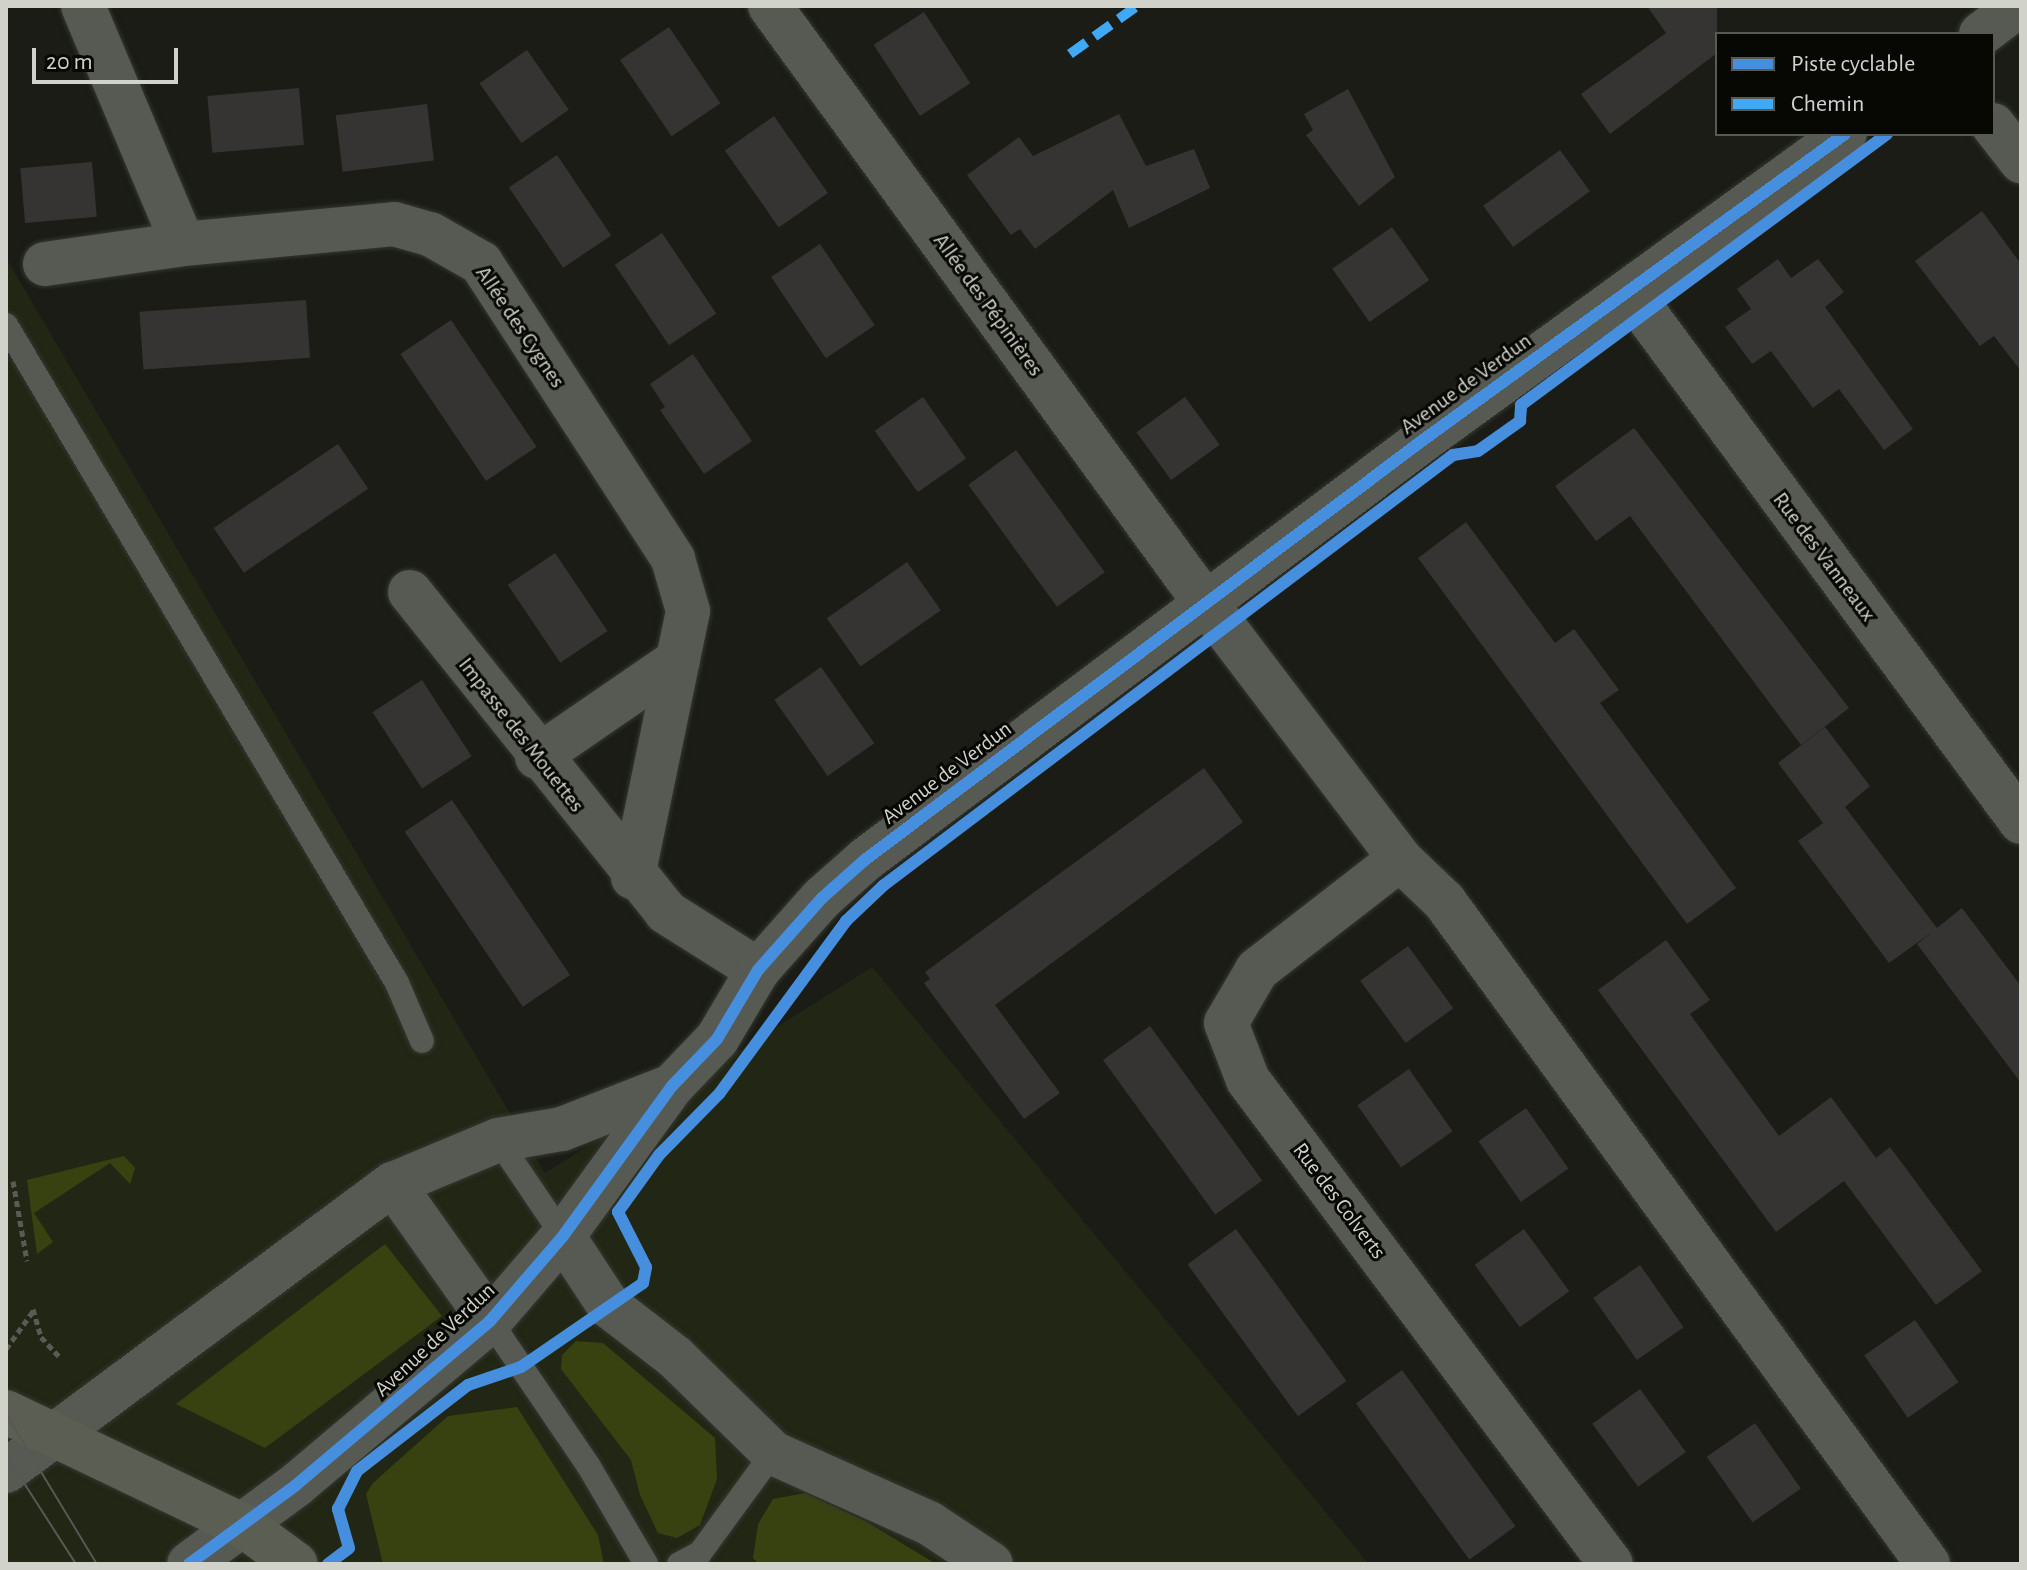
<!DOCTYPE html>
<html>
<head>
<meta charset="utf-8">
<style>
	body { margin:0 }
	#map { position:relative; width:2027px; height:1570px; overflow:hidden; background:#1a1c15; font-family:"Alegreya Sans",sans-serif }
	div>[style] { position:absolute }
	.built>* { inset:0; background:#222614 }
	.green>* { inset:0; background:#384211 }
	.building>* { inset:0; background:#363432; transform-origin:0 0 }
	.path>* { height:5px; margin-top:-2.5px; transform-origin:0; background:repeating-linear-gradient(90deg,#5a5b56 0 6px,transparent 0 10px) }
	.roads { filter:drop-shadow(0 0 2px #353732) drop-shadow(0 0 2px #353732) }
	.lane>* { height:24px; margin:-12px; padding:0 12px; transform-origin:12px; border-radius:12px; background:#575953 }
	.street>* { height:44px; margin:-22px; padding:0 22px; transform-origin:22px; border-radius:22px; background:#575953 }
	.secondary>* { height:44px; margin:-22px; padding:0 22px; transform-origin:22px; border-radius:22px; background:#575953 }
	.primary>* { height:44px; margin:-22px; padding:0 22px; transform-origin:22px; border-radius:22px; background:#5b5e52 }
	.tram>* { height:2px; margin:-1px; padding:0 1px; transform-origin:1px; border-radius:1px; background:#575854 }
	.quiet>* { height:10px; margin-top:-5px; transform-origin:0; background:repeating-linear-gradient(90deg,#3fa9f5 0 20px,transparent 0 30px) }
	.cycleway>* { height:12px; margin:-6px; padding:0 6px; transform-origin:6px; border-radius:6px; background:#468fdf }
	span { translate:-50% -50%; white-space:nowrap; text-align:center; line-height:1.15; -webkit-text-stroke:6px #070804; paint-order:stroke }
	.street-label { font-size:22px; color:#d1d3ca }
	.frame { position:absolute; inset:0; border:8px solid #d1d3ca; pointer-events:none }
	.legend { position:absolute; left:1715px; top:32px; width:280px; height:104px; box-sizing:border-box; background:#070804; border:2px solid #585953; margin:0; padding:10px 14px; list-style:none; font-size:24px; color:#d1d3ca }
	.legend li { display:flex; align-items:center; gap:16px; height:40px }
	.legend b { width:40px; border:2px solid #585953 }
	.scale { position:absolute; left:32px; top:48px; width:146px; height:36px; box-sizing:border-box; border:4px solid #d1d3ca; border-top:0; padding-left:10px; font-size:24px; line-height:28px; white-space:nowrap; color:#d1d3ca; -webkit-text-stroke:6px #070804; paint-order:stroke }
</style>
</head>
<body>
<div id="map">
	<div class="built">
		<i style="clip-path:polygon(6px 258px,545px 1173px,872px 967px,1369px 1564px,6px 1564px)"></i>
	</div>
	<div class="green">
		<i style="clip-path:polygon(124px 1156px,135px 1168px,130px 1184px,110px 1163px,34px 1213px,53px 1242px,37px 1254px,27px 1180px)"></i>
		<i style="clip-path:polygon(385px 1244px,442px 1316px,265px 1448px,176px 1404px)"></i>
		<i style="clip-path:polygon(576px 1341px,603px 1343px,715px 1438px,717px 1479px,700px 1525px,677px 1538px,658px 1533px,640px 1495px,631px 1460px,561px 1369px,562px 1355px)"></i>
		<i style="clip-path:polygon(517px 1407px,598px 1535px,604px 1564px,383px 1564px,366px 1494px,373px 1483px,448px 1416px)"></i>
		<i style="clip-path:polygon(805px 1493px,867px 1522px,936px 1564px,759px 1564px,753px 1558px,758px 1524px,773px 1499px)"></i>
	</div>
	<div class="building">
		<i style="clip-path:polygon(1647px 6px,1717px 6px,1717px 53px,1610px 134px,1581px 94px,1666px 33px)"></i>
		<i style="left:924px;top:12px;width:85px;height:60px;rotate:57deg"></i>
		<i style="left:669px;top:27px;width:92px;height:59px;rotate:56deg"></i>
		<i style="left:527px;top:50px;width:73px;height:58px;rotate:55deg"></i>
		<i style="left:299px;top:88px;width:57px;height:92px;rotate:85deg"></i>
		<i style="clip-path:polygon(1348px 89px,1395px 177px,1359px 206px,1306px 135px,1313px 130px,1304px 114px)"></i>
		<i style="left:427px;top:104px;width:57px;height:92px;rotate:83deg"></i>
		<i style="clip-path:polygon(1119px 114px,1146px 166px,1194px 149px,1210px 188px,1129px 228px,1113px 190px,1035px 249px,1020px 229px,1011px 235px,967px 175px,1019px 137px,1033px 156px)"></i>
		<i style="left:774px;top:116px;width:94px;height:60px;rotate:55deg"></i>
		<i style="left:1560px;top:150px;width:51px;height:95px;rotate:54deg"></i>
		<i style="left:557px;top:155px;width:97px;height:58px;rotate:56deg"></i>
		<i style="left:92px;top:162px;width:55px;height:72px;rotate:85deg"></i>
		<i style="clip-path:polygon(1982px 211px,2021px 264px,2021px 371px,1994px 336px,1980px 346px,1915px 261px)"></i>
		<i style="left:1392px;top:227px;width:65px;height:73px;rotate:55deg"></i>
		<i style="left:662px;top:233px;width:97px;height:57px;rotate:56deg"></i>
		<i style="left:820px;top:244px;width:98px;height:59px;rotate:56deg"></i>
		<i style="clip-path:polygon(1778px 259px,1791px 278px,1818px 259px,1844px 292px,1825px 307px,1913px 429px,1884px 450px,1839px 389px,1813px 408px,1771px 351px,1752px 364px,1725px 327px,1751px 309px,1737px 289px)"></i>
		<i style="left:306px;top:300px;width:58px;height:167px;rotate:86deg"></i>
		<i style="left:451px;top:320px;width:153px;height:61px;rotate:56deg"></i>
		<i style="clip-path:polygon(693px 354px,752px 441px,704px 474px,660px 410px,665px 407px,650px 384px)"></i>
		<i style="left:923px;top:397px;width:75px;height:59px;rotate:55deg"></i>
		<i style="left:1185px;top:397px;width:59px;height:60px;rotate:54deg"></i>
		<i style="clip-path:polygon(1634px 428px,1849px 708px,1801px 745px,1630px 516px,1596px 541px,1555px 486px)"></i>
		<i style="left:338px;top:444px;width:54px;height:150px;rotate:56deg"></i>
		<i style="left:1016px;top:450px;width:151px;height:59px;rotate:54deg"></i>
		<i style="clip-path:polygon(1466px 522px,1555px 643px,1574px 629px,1619px 690px,1600px 703px,1736px 888px,1687px 924px,1418px 558px)"></i>
		<i style="left:555px;top:553px;width:94px;height:57px;rotate:56deg"></i>
		<i style="left:907px;top:562px;width:59px;height:98px;rotate:55deg"></i>
		<i style="left:821px;top:667px;width:93px;height:57px;rotate:55deg"></i>
		<i style="left:422px;top:680px;width:91px;height:59px;rotate:57deg"></i>
		<i style="clip-path:polygon(1825px 727px,1870px 786px,1845px 807px,1937px 928px,1962px 908px,2021px 986px,2021px 1083px,1917px 944px,1935px 930px,1889px 963px,1798px 841px,1823px 823px,1778px 763px)"></i>
		<i style="clip-path:polygon(1204px 768px,1243px 822px,995px 1005px,1060px 1093px,1024px 1119px,924px 983px,930px 979px,925px 972px)"></i>
		<i style="left:452px;top:800px;width:211px;height:57px;rotate:56deg"></i>
		<i style="clip-path:polygon(1666px 940px,1710px 1000px,1690px 1014px,1779px 1136px,1831px 1097px,1876px 1158px,1890px 1147px,1982px 1271px,1936px 1305px,1844px 1181px,1776px 1232px,1598px 990px)"></i>
		<i style="left:1408px;top:946px;width:77px;height:59px;rotate:54deg"></i>
		<i style="left:1150px;top:1026px;width:191px;height:58px;rotate:54deg"></i>
		<i style="left:1409px;top:1069px;width:76px;height:63px;rotate:55deg"></i>
		<i style="left:1526px;top:1108px;width:74px;height:58px;rotate:55deg"></i>
		<i style="left:1236px;top:1229px;width:188px;height:60px;rotate:54deg"></i>
		<i style="left:1524px;top:1229px;width:77px;height:61px;rotate:54deg"></i>
		<i style="left:1640px;top:1265px;width:76px;height:57px;rotate:55deg"></i>
		<i style="left:1915px;top:1320px;width:76px;height:62px;rotate:55deg"></i>
		<i style="left:1402px;top:1370px;width:193px;height:57px;rotate:54deg"></i>
		<i style="left:1640px;top:1389px;width:78px;height:59px;rotate:54deg"></i>
		<i style="left:1755px;top:1423px;width:80px;height:59px;rotate:55deg"></i>
	</div>
	<div class="path">
		<i style="left:13px;top:1181px;width:81px;rotate:80.1deg"></i>
		<i style="left:33px;top:1309px;width:29px;rotate:74deg"></i>
		<i style="left:41px;top:1337px;width:26px;rotate:47deg"></i>
		<i style="left:6px;top:1349px;width:47px;rotate:-54.6deg"></i>
	</div>
	<div class="roads">
		<div class="lane">
			<i style="left:6px;top:325px;width:765px;rotate:59.28deg"></i>
			<i style="left:397px;top:983px;width:63px;rotate:66.7deg"></i>
			<i style="left:498px;top:1140px;width:116px;rotate:55.9deg"></i>
			<i style="left:490px;top:1321px;width:174px;rotate:55.8deg"></i>
			<i style="left:588px;top:1465px;width:115px;rotate:59.6deg"></i>
			<i style="left:679px;top:1564px;width:24px;rotate:-28deg"></i>
			<i style="left:700px;top:1553px;width:124px;rotate:-53.9deg"></i>
		</div>
		<div class="street">
			<i style="left:83px;top:6px;width:258px;rotate:67.2deg"></i>
			<i style="left:183px;top:244px;width:212px;rotate:-5.4deg"></i>
			<i style="left:394px;top:224px;width:37px;rotate:16deg"></i>
			<i style="left:430px;top:234px;width:59px;rotate:29.6deg"></i>
			<i style="left:481px;top:263px;width:353px;rotate:57deg"></i>
			<i style="left:673px;top:559px;width:54px;rotate:73.9deg"></i>
			<i style="left:688px;top:611px;width:272px;rotate:101.7deg"></i>
			<i style="left:770px;top:6px;width:708px;rotate:53.91deg"></i>
			<i style="left:1187px;top:578px;width:353px;rotate:52.8deg"></i>
			<i style="left:1400px;top:859px;width:61px;rotate:43.7deg"></i>
			<i style="left:1444px;top:901px;width:821px;rotate:53.87deg"></i>
			<i style="left:1993px;top:125px;width:46px;rotate:52.1deg"></i>
			<i style="left:45px;top:264px;width:139px;rotate:-8.2deg"></i>
			<i style="left:1629px;top:291px;width:660px;rotate:53.56deg"></i>
			<i style="left:410px;top:592px;width:410px;rotate:51.3deg"></i>
			<i style="left:666px;top:912px;width:109px;rotate:32.2deg"></i>
			<i style="left:537px;top:757px;width:171px;rotate:-34.5deg"></i>
			<i style="left:1400px;top:859px;width:181px;rotate:142.2deg"></i>
			<i style="left:1257px;top:970px;width:61px;rotate:120.3deg"></i>
			<i style="left:1226px;top:1023px;width:61px;rotate:68.9deg"></i>
			<i style="left:1248px;top:1080px;width:605px;rotate:53.13deg"></i>
			<i style="left:393px;top:1184px;width:168px;rotate:54.7deg"></i>
		</div>
		<div class="secondary">
			<i style="left:1981px;top:34px;width:46px;rotate:-37.1deg"></i>
			<i style="left:563px;top:1236px;width:84px;rotate:56.7deg"></i>
			<i style="left:609px;top:1306px;width:83px;rotate:37.7deg"></i>
			<i style="left:675px;top:1357px;width:137px;rotate:44.4deg"></i>
			<i style="left:773px;top:1453px;width:171px;rotate:24.2deg"></i>
			<i style="left:929px;top:1523px;width:74px;rotate:33.5deg"></i>
			<i style="left:6px;top:1471px;width:482px;rotate:-36.6deg"></i>
			<i style="left:393px;top:1184px;width:114px;rotate:-22.7deg"></i>
			<i style="left:498px;top:1140px;width:65px;rotate:-9.8deg"></i>
			<i style="left:562px;top:1129px;width:118px;rotate:-21.4deg"></i>
			<i style="left:189px;top:1564px;width:133px;rotate:-36.4deg"></i>
			<i style="left:296px;top:1485px;width:254px;rotate:-40.2deg"></i>
			<i style="left:490px;top:1321px;width:112px;rotate:-49.3deg"></i>
			<i style="left:563px;top:1236px;width:185px;rotate:-54deg"></i>
			<i style="left:672px;top:1086px;width:65px;rotate:-46.2deg"></i>
			<i style="left:717px;top:1039px;width:80px;rotate:-59.3deg"></i>
			<i style="left:758px;top:970px;width:96px;rotate:-48.4deg"></i>
			<i style="left:822px;top:898px;width:59px;rotate:-41.6deg"></i>
			<i style="left:866px;top:859px;width:697px;rotate:-36.95deg"></i>
			<i style="left:1423px;top:440px;width:521px;rotate:-35.95deg"></i>
		</div>
		<div class="primary">
			<i style="left:6px;top:1412px;width:264px;rotate:25.6deg"></i>
			<i style="left:244px;top:1526px;width:64px;rotate:36.2deg"></i>
		</div>
	</div>
	<div class="tram">
		<i style="left:6px;top:1414px;width:175px;rotate:58.8deg"></i>
		<i style="left:6px;top:1455px;width:130px;rotate:57.3deg"></i>
	</div>
	<div class="quiet">
		<i style="left:1070px;top:54px;width:82px;rotate:-35.6deg"></i>
	</div>
	<div class="cycleway">
		<i style="left:189px;top:1564px;width:133px;rotate:-36.4deg"></i>
		<i style="left:296px;top:1485px;width:254px;rotate:-40.2deg"></i>
		<i style="left:490px;top:1321px;width:112px;rotate:-49.3deg"></i>
		<i style="left:563px;top:1236px;width:185px;rotate:-54deg"></i>
		<i style="left:672px;top:1086px;width:65px;rotate:-46.2deg"></i>
		<i style="left:717px;top:1039px;width:80px;rotate:-59.3deg"></i>
		<i style="left:758px;top:970px;width:96px;rotate:-48.4deg"></i>
		<i style="left:822px;top:898px;width:59px;rotate:-41.6deg"></i>
		<i style="left:866px;top:859px;width:697px;rotate:-36.95deg"></i>
		<i style="left:1423px;top:440px;width:521px;rotate:-35.95deg"></i>
		<i style="left:328px;top:1564px;width:26px;rotate:-37deg"></i>
		<i style="left:349px;top:1548px;width:41px;rotate:-105.8deg"></i>
		<i style="left:338px;top:1509px;width:42px;rotate:-63.4deg"></i>
		<i style="left:357px;top:1471px;width:140px;rotate:-37.8deg"></i>
		<i style="left:468px;top:1385px;width:56px;rotate:-18.8deg"></i>
		<i style="left:521px;top:1367px;width:148px;rotate:-34.5deg"></i>
		<i style="left:643px;top:1283px;width:16px;rotate:-79deg"></i>
		<i style="left:646px;top:1267px;width:62px;rotate:-117deg"></i>
		<i style="left:618px;top:1212px;width:70px;rotate:-54.3deg"></i>
		<i style="left:659px;top:1155px;width:86px;rotate:-45.5deg"></i>
		<i style="left:719px;top:1094px;width:215px;rotate:-53.7deg"></i>
		<i style="left:846px;top:921px;width:52px;rotate:-43.5deg"></i>
		<i style="left:884px;top:885px;width:713px;rotate:-37.08deg"></i>
		<i style="left:1453px;top:455px;width:25px;rotate:-9deg"></i>
		<i style="left:1478px;top:451px;width:52px;rotate:-35.5deg"></i>
		<i style="left:1520px;top:421px;width:16px;rotate:-86deg"></i>
		<i style="left:1521px;top:405px;width:455px;rotate:-36.5deg"></i>
	</div>
	<div class="street-label">
		<span style="left:988px;top:305px;rotate:54deg">Allée des Pépinières</span>
		<span style="left:520px;top:327px;rotate:56deg">Allée des Cygnes</span>
		<span style="left:1466px;top:384px;rotate:-36deg">Avenue de Verdun</span>
		<span style="left:1824px;top:557px;rotate:53deg">Rue des Vanneaux</span>
		<span style="left:521px;top:735px;rotate:52deg">Impasse des Mouettes</span>
		<span style="left:947px;top:773px;rotate:-37deg">Avenue de Verdun</span>
		<span style="left:1339px;top:1201px;rotate:53deg">Rue des Colverts</span>
		<span style="left:435px;top:1340px;rotate:-43deg">Avenue de Verdun</span>
	</div>
	<div class="frame"></div>
	<ul class="legend">
	<li><b style="height:10px;background:#468fdf"></b>Piste cyclable</li>
	<li><b style="height:10px;background:#3fa9f5"></b>Chemin</li>
	</ul>
	<div class="scale">20 m</div>
</div>
</body>
</html>
